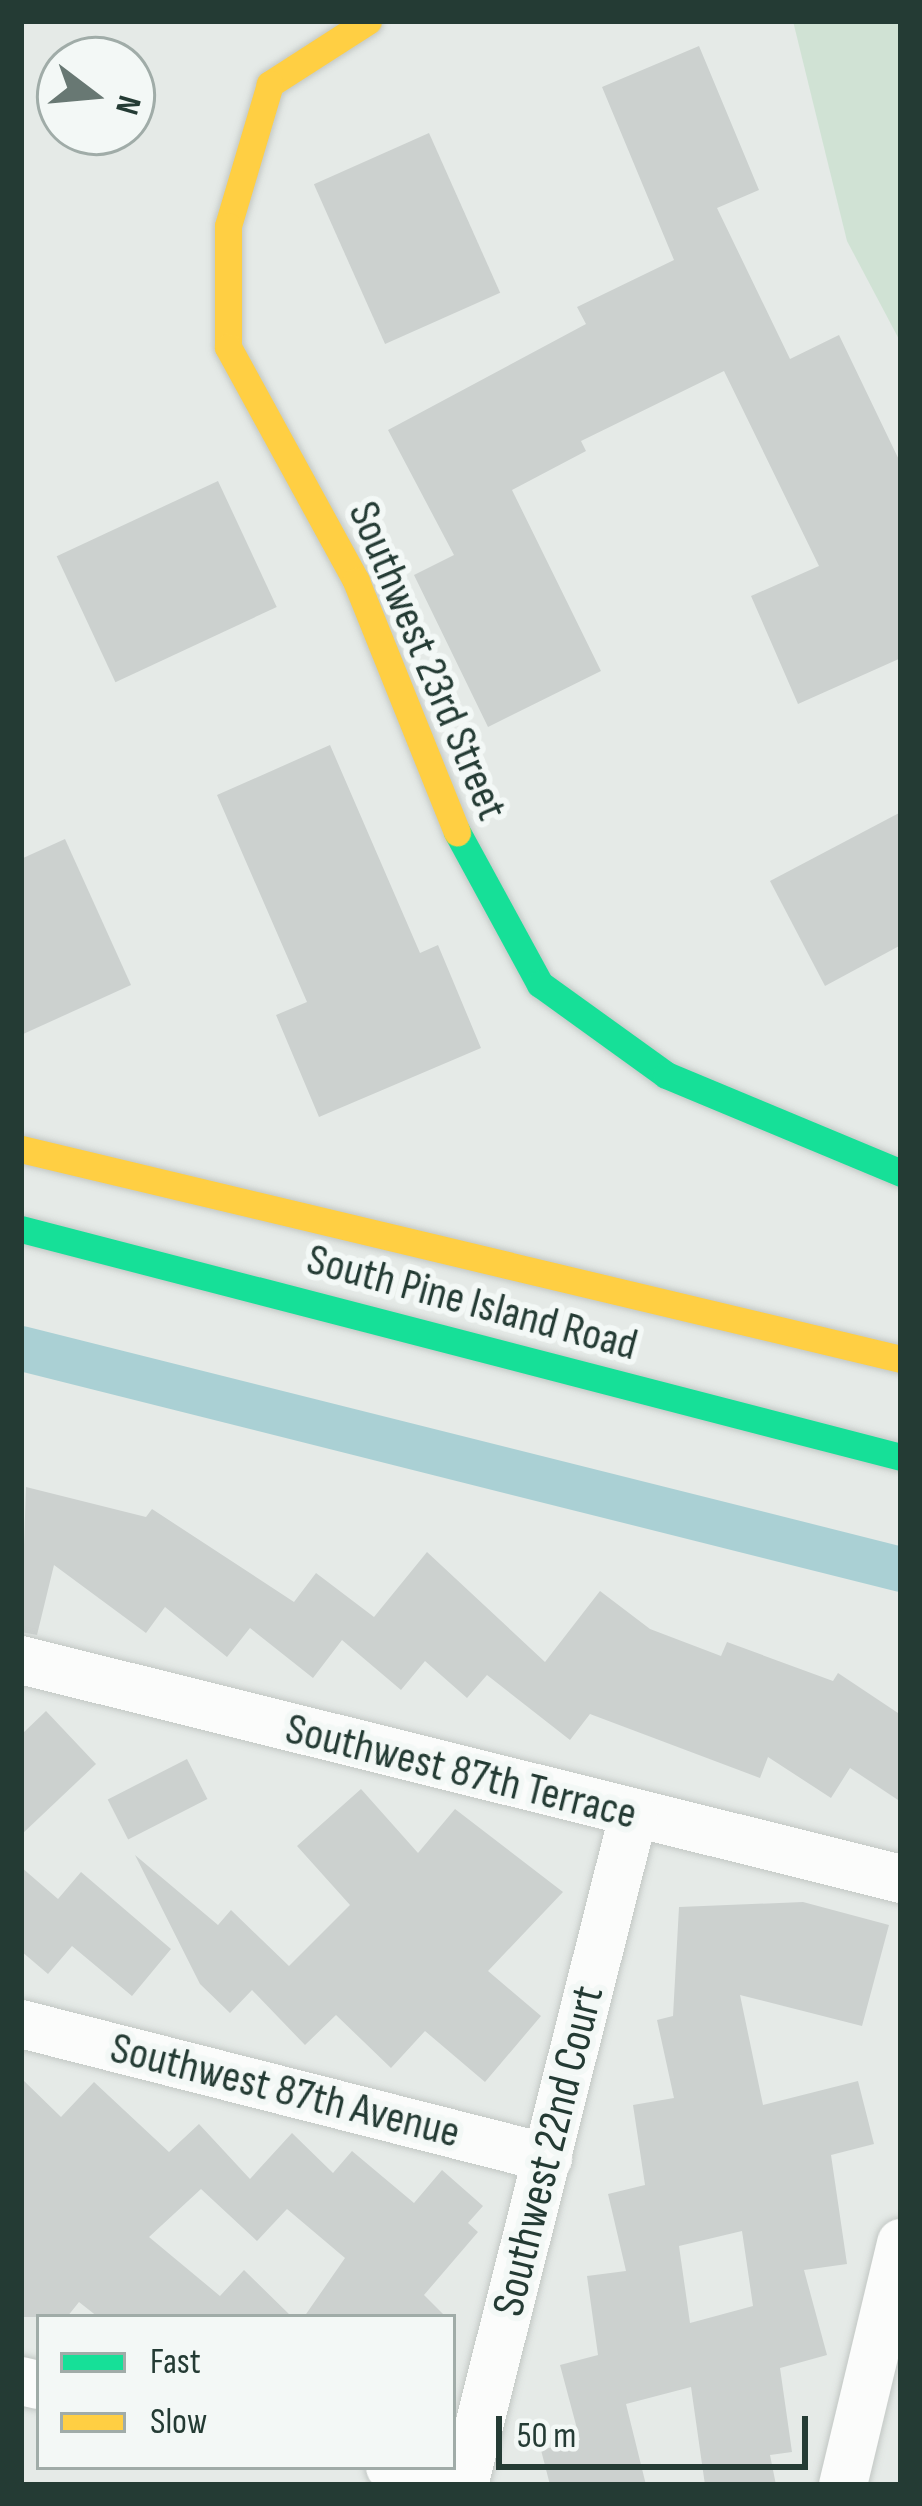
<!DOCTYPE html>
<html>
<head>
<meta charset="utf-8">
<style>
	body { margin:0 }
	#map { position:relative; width:922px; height:2506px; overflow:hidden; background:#e5eae7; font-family:"Sofia Sans Condensed",sans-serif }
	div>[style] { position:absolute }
	.green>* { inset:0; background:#d0e2d4 }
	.canal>* { height:45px; margin:-22.5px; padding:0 22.5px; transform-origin:22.5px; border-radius:22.5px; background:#aad0d4 }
	.building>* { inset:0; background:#ccd1cf; transform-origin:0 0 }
	.roads { filter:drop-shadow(0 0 3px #c2c7c4) drop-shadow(0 0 3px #c2c7c4) }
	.street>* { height:48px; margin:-24px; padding:0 24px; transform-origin:24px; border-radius:24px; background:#fbfcfb }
	.fast>* { height:27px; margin:-13.5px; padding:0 13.5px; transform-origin:13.5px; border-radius:13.5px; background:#16e098 }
	.slow>* { height:27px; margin:-13.5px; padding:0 13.5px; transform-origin:13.5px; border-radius:13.5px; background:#ffcf43 }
	span { translate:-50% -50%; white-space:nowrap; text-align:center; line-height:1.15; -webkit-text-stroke:12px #f3f8f6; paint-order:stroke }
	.street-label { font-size:45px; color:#243b34 }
	.frame { position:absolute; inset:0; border:24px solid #243b34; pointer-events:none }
	.legend { position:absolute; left:36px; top:2314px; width:420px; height:156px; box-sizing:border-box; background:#f3f8f6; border:3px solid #a0aca8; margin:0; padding:15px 21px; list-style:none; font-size:36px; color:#243b34 }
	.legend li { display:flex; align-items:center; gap:24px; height:60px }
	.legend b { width:60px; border:3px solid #a0aca8 }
	.north { position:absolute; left:36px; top:36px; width:120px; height:120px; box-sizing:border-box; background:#f3f8f6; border:3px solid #a0aca8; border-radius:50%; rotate:106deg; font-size:33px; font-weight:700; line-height:48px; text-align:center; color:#243b34 }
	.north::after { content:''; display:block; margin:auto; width:42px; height:54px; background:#687873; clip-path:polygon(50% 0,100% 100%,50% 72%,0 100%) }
	.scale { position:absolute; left:496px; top:2416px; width:312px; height:54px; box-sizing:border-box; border:6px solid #243b34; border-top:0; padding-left:15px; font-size:36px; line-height:42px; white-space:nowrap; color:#243b34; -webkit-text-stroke:9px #f3f8f6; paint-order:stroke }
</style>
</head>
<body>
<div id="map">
	<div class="green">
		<i style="clip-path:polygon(793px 21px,901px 21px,901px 343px,847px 241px)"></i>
	</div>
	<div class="canal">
		<i style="left:21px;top:1348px;width:907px;rotate:14.1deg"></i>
	</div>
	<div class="building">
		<i style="clip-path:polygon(699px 46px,759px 190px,717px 208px,790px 359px,839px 335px,901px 464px,901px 658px,798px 704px,751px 596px,819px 566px,724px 371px,581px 441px,586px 451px,512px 490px,601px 671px,488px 727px,414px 575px,454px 555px,388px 430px,586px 324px,577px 307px,674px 260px,602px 87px)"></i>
		<i style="left:429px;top:133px;width:175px;height:126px;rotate:66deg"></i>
		<i style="left:218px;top:481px;width:139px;height:178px;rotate:65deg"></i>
		<i style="clip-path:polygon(330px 745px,420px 953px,438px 945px,481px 1048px,319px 1117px,276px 1015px,307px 1002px,217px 795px)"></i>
		<i style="clip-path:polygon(901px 812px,901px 945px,825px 986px,770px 881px)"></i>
		<i style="clip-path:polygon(65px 839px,131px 985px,21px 1035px,21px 859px)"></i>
		<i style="clip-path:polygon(26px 1487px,146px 1517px,152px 1509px,294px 1602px,316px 1573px,374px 1617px,427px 1552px,545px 1662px,600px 1591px,650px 1629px,721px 1656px,727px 1642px,833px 1681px,838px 1673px,901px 1715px,901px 1802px,850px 1768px,831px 1798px,768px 1757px,760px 1778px,590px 1714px,570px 1740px,487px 1675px,467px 1698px,425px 1661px,401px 1690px,342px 1640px,313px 1678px,250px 1628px,227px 1657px,165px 1607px,146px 1633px,54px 1565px,37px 1635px,21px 1632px)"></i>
		<i style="clip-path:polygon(46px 1711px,96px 1764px,21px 1835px,21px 1735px)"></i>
		<i style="left:187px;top:1759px;width:45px;height:89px;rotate:63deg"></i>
		<i style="clip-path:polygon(361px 1789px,418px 1853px,455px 1809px,563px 1892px,488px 1971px,541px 2016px,485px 2082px,425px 2031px,391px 2068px,336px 2015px,305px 2045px,252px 1990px,230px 2013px,200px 1984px,135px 1855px,218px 1925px,231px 1910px,289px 1966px,350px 1905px,297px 1846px)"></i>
		<i style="clip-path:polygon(21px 1867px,58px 1899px,81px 1872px,171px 1949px,132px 1996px,72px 1946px,48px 1974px,21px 1951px)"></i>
		<i style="clip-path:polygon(evenodd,803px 1902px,889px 1925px,862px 2026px,740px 1995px,763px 2105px,858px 2081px,874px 2144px,831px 2155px,847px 2264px,804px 2270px,827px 2355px,780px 2368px,792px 2452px,770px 2455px,776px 2485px,705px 2485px,691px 2387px,626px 2404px,646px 2485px,550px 2485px,541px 2450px,580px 2440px,560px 2365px,598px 2355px,587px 2276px,626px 2271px,608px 2194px,645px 2185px,633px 2105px,674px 2098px,657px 2020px,673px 2016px,679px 1907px,803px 1902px,742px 2231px,753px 2306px,690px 2323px,679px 2246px,742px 2231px)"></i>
		<i style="clip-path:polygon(21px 2078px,61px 2117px,94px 2082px,169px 2152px,199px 2124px,250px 2179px,292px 2133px,333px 2173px,352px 2151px,414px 2203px,442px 2170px,483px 2206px,468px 2223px,478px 2232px,424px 2295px,446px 2317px,304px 2317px,345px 2258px,287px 2209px,257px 2241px,201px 2189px,149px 2237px,220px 2296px,244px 2270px,292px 2317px,98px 2317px,79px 2302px,67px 2317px,21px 2317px)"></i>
	</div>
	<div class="roads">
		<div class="street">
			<i style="left:21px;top:1660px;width:907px;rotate:13.97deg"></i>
			<i style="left:21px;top:2024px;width:544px;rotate:14.27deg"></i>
			<i style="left:21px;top:2381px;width:18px;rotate:13deg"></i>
			<i style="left:390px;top:2467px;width:76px;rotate:12.9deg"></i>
			<i style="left:464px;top:2485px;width:690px;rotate:-75.82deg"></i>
			<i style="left:843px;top:2485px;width:249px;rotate:-76.5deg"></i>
		</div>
		<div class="fast">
			<i style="left:457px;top:832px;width:173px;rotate:61.4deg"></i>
			<i style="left:540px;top:984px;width:155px;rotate:35.8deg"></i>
			<i style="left:666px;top:1075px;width:255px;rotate:22.6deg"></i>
			<i style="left:21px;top:1229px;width:909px;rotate:14.53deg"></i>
		</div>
		<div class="slow">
			<i style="left:368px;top:21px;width:117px;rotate:147.3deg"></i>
			<i style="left:270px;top:84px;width:148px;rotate:106.5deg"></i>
			<i style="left:228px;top:226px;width:121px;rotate:90deg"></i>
			<i style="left:228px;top:347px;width:267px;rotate:61.3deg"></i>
			<i style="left:356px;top:581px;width:271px;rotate:68.1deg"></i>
			<i style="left:21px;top:1149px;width:905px;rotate:13.42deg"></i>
		</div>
	</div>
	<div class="street-label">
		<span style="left:427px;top:661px;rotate:67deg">Southwest 23rd Street</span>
		<span style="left:472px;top:1303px;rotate:15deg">South Pine Island Road</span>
		<span style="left:461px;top:1772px;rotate:14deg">Southwest 87th Terrace</span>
		<span style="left:285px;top:2091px;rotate:14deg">Southwest 87th Avenue</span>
		<span style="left:549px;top:2151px;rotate:-76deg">Southwest 22nd Court</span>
	</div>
	<div class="frame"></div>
	<ul class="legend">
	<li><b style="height:15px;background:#16e098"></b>Fast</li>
	<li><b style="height:15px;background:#ffcf43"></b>Slow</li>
	</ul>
	<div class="north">N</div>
	<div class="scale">50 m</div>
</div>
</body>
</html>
